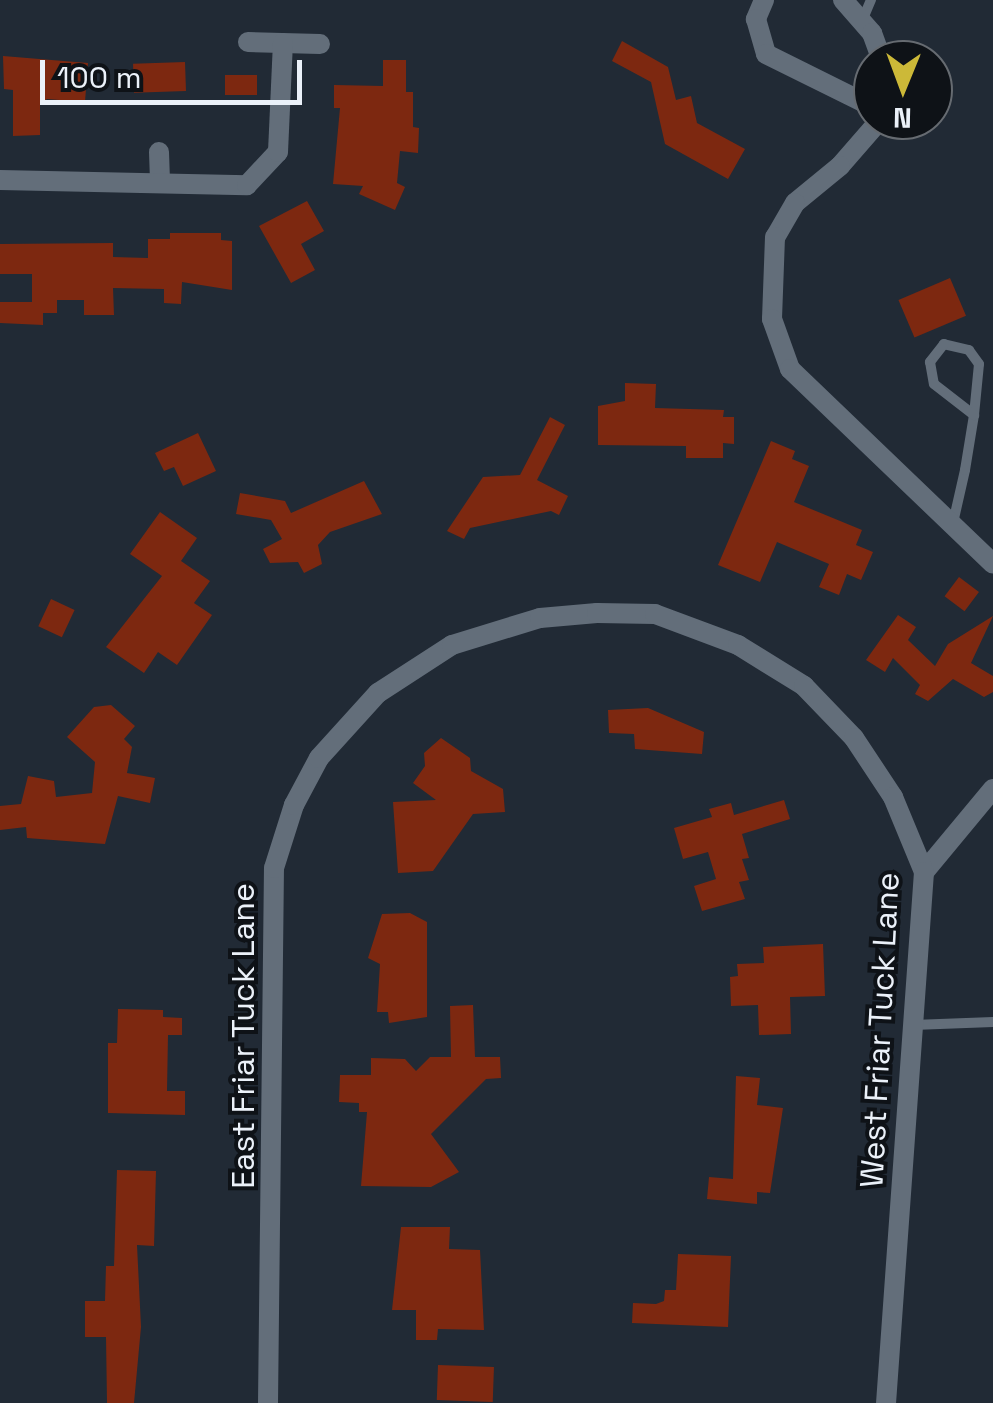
<!DOCTYPE html>
<html>
<head>
<meta charset="utf-8">
<style>
	body { margin:0 }
	#map { position:relative; width:993px; height:1403px; overflow:hidden; background:#212a35; font-family:"Space Grotesk",sans-serif }
	div>[style] { position:absolute }
	.building>* { inset:0; background:#7d2810; transform-origin:0 0 }
	.service>* { height:10px; margin:-5px; padding:0 5px; transform-origin:5px; border-radius:5px; background:#636e7a }
	.minor>* { height:20px; margin:-10px; padding:0 10px; transform-origin:10px; border-radius:10px; background:#636e7a }
	span { translate:-50% -50%; white-space:nowrap; text-align:center; line-height:1.15; -webkit-text-stroke:8px #0e1217; paint-order:stroke }
	.street-label { font-size:32px; color:#ebf1f9 }
	.north { position:absolute; left:853px; top:40px; width:100px; height:100px; box-sizing:border-box; background:#0e1217; border:2px solid #666b71; border-radius:50%; rotate:181deg; font-size:28px; font-weight:700; line-height:40px; text-align:center; color:#ebf1f9 }
	.north::after { content:''; display:block; margin:auto; width:35px; height:45px; background:#ccb938; clip-path:polygon(50% 0,100% 100%,50% 72%,0 100%) }
	.scale { position:absolute; left:40px; top:60px; width:262px; height:45px; box-sizing:border-box; border:5px solid #ebf1f9; border-top:0; padding-left:12px; font-size:30px; line-height:35px; white-space:nowrap; color:#ebf1f9; -webkit-text-stroke:8px #0e1217; paint-order:stroke }
</style>
</head>
<body>
<div id="map">
	<div class="building">
		<i style="clip-path:polygon(622px 41px,668px 67px,676px 100px,691px 96px,697px 123px,745px 149px,728px 179px,665px 144px,651px 82px,612px 61px)"></i>
		<i style="clip-path:polygon(3px 56px,88px 63px,85px 102px,47px 99px,40px 104px,40px 135px,13px 136px,13px 90px,4px 89px)"></i>
		<i style="clip-path:polygon(383px 60px,406px 60px,406px 92px,413px 92px,413px 127px,419px 128px,418px 153px,400px 151px,397px 183px,405px 187px,395px 210px,359px 194px,363px 186px,333px 184px,340px 108px,334px 108px,334px 85px,383px 86px)"></i>
		<i style="left:185px;top:62px;width:29px;height:52px;rotate:88deg"></i>
		<i style="left:225px;top:75px;width:32px;height:20px"></i>
		<i style="clip-path:polygon(307px 201px,324px 231px,301px 244px,315px 270px,291px 283px,259px 226px)"></i>
		<i style="clip-path:polygon(170px 233px,221px 233px,221px 240px,232px 241px,232px 290px,182px 282px,181px 304px,164px 303px,164px 289px,113px 288px,114px 315px,84px 315px,84px 300px,57px 300px,57px 313px,43px 313px,43px 325px,0 323px,0 302px,32px 302px,32px 274px,0 274px,0 244px,113px 243px,113px 257px,148px 258px,148px 239px,170px 239px)"></i>
		<i style="left:950px;top:278px;width:41px;height:56px;rotate:67deg"></i>
		<i style="clip-path:polygon(625px 383px,656px 384px,655px 408px,724px 410px,723px 417px,734px 417px,734px 444px,723px 443px,723px 458px,686px 458px,686px 446px,598px 445px,598px 406px,625px 401px)"></i>
		<i style="clip-path:polygon(550px 417px,565px 425px,537px 480px,568px 496px,559px 515px,551px 511px,470px 528px,464px 539px,447px 531px,483px 477px,520px 475px)"></i>
		<i style="clip-path:polygon(198px 433px,216px 471px,183px 486px,174px 467px,164px 471px,155px 453px)"></i>
		<i style="clip-path:polygon(771px 441px,795px 451px,792px 459px,809px 466px,794px 502px,862px 530px,856px 545px,873px 552px,861px 580px,847px 574px,839px 595px,819px 587px,829px 564px,777px 542px,760px 582px,718px 565px)"></i>
		<i style="clip-path:polygon(364px 481px,382px 514px,330px 532px,318px 545px,322px 564px,304px 573px,298px 562px,270px 563px,263px 549px,282px 539px,271px 520px,236px 514px,240px 493px,285px 501px,291px 513px)"></i>
		<i style="clip-path:polygon(160px 512px,197px 538px,181px 561px,210px 581px,194px 603px,212px 615px,177px 665px,158px 652px,144px 673px,106px 647px,162px 576px,130px 554px)"></i>
		<i style="left:959px;top:577px;width:25px;height:24px;rotate:37deg"></i>
		<i style="left:51px;top:599px;width:26px;height:30px;rotate:25deg"></i>
		<i style="clip-path:polygon(898px 615px,916px 627px,908px 640px,935px 666px,948px 644px,993px 616px,971px 663px,993px 676px,993px 692px,984px 697px,953px 679px,928px 701px,915px 694px,920px 685px,893px 658px,885px 672px,866px 660px)"></i>
		<i style="clip-path:polygon(111px 705px,135px 726px,124px 739px,132px 747px,127px 773px,155px 778px,150px 803px,118px 796px,105px 844px,27px 838px,26px 827px,0 830px,0 806px,21px 804px,28px 776px,54px 781px,56px 797px,92px 793px,95px 762px,67px 737px,94px 707px)"></i>
		<i style="clip-path:polygon(648px 708px,704px 732px,702px 754px,635px 749px,634px 734px,609px 733px,608px 710px)"></i>
		<i style="clip-path:polygon(441px 738px,470px 758px,471px 771px,503px 789px,505px 812px,473px 814px,433px 871px,398px 873px,393px 802px,436px 800px,413px 783px,425px 766px,424px 753px)"></i>
		<i style="clip-path:polygon(784px 800px,790px 819px,742px 834px,749px 858px,742px 859px,749px 880px,739px 882px,745px 899px,702px 911px,694px 886px,716px 879px,708px 852px,683px 859px,674px 828px,712px 817px,709px 809px,731px 803px,734px 815px)"></i>
		<i style="clip-path:polygon(410px 913px,427px 922px,427px 1017px,389px 1023px,388px 1012px,377px 1012px,380px 964px,368px 958px,382px 914px)"></i>
		<i style="clip-path:polygon(823px 944px,825px 996px,790px 997px,791px 1034px,759px 1035px,758px 1005px,731px 1006px,730px 977px,738px 976px,737px 964px,764px 963px,763px 947px)"></i>
		<i style="clip-path:polygon(473px 1005px,475px 1057px,500px 1057px,501px 1078px,486px 1079px,431px 1134px,459px 1172px,431px 1187px,361px 1186px,367px 1112px,359px 1112px,359px 1103px,339px 1102px,340px 1075px,371px 1075px,371px 1058px,405px 1059px,416px 1071px,430px 1057px,451px 1057px,450px 1006px)"></i>
		<i style="clip-path:polygon(118px 1009px,163px 1010px,163px 1017px,182px 1018px,182px 1035px,168px 1035px,167px 1091px,185px 1091px,185px 1115px,108px 1113px,108px 1043px,117px 1043px)"></i>
		<i style="clip-path:polygon(736px 1076px,760px 1078px,757px 1105px,783px 1108px,770px 1193px,757px 1192px,757px 1204px,707px 1199px,709px 1177px,733px 1179px)"></i>
		<i style="clip-path:polygon(117px 1170px,156px 1171px,154px 1246px,137px 1245px,141px 1327px,134px 1403px,107px 1403px,106px 1337px,85px 1337px,85px 1301px,105px 1301px,106px 1266px,114px 1266px)"></i>
		<i style="clip-path:polygon(401px 1227px,450px 1227px,449px 1249px,480px 1250px,484px 1330px,438px 1329px,437px 1340px,416px 1340px,416px 1310px,392px 1310px)"></i>
		<i style="clip-path:polygon(678px 1254px,731px 1256px,728px 1327px,632px 1323px,633px 1303px,656px 1304px,664px 1301px,665px 1290px,676px 1290px)"></i>
		<i style="left:438px;top:1365px;width:56px;height:35px;rotate:2deg"></i>
	</div>
	<div class="service">
		<i style="left:862px;top:21px;width:23px;rotate:-67deg"></i>
		<i style="left:953px;top:523px;width:54px;rotate:-77.2deg"></i>
		<i style="left:965px;top:470px;width:56px;rotate:-80.7deg"></i>
		<i style="left:974px;top:415px;width:51px;rotate:-84.4deg"></i>
		<i style="left:979px;top:364px;width:17px;rotate:-126deg"></i>
		<i style="left:969px;top:350px;width:26px;rotate:-167deg"></i>
		<i style="left:944px;top:344px;width:23px;rotate:128deg"></i>
		<i style="left:930px;top:362px;width:22px;rotate:80deg"></i>
		<i style="left:934px;top:384px;width:51px;rotate:37.8deg"></i>
		<i style="left:913px;top:1025px;width:80px;rotate:-2.1deg"></i>
	</div>
	<div class="minor">
		<i style="left:764px;top:0;width:21px;rotate:113deg"></i>
		<i style="left:756px;top:19px;width:36px;rotate:74deg"></i>
		<i style="left:766px;top:54px;width:119px;rotate:26.4deg"></i>
		<i style="left:843px;top:0;width:44px;rotate:48.7deg"></i>
		<i style="left:872px;top:33px;width:29px;rotate:70deg"></i>
		<i style="left:248px;top:42px;width:72px;rotate:1.6deg"></i>
		<i style="left:880px;top:120px;width:61px;rotate:131deg"></i>
		<i style="left:840px;top:166px;width:58px;rotate:140.6deg"></i>
		<i style="left:795px;top:203px;width:39px;rotate:120deg"></i>
		<i style="left:775px;top:237px;width:82px;rotate:92.1deg"></i>
		<i style="left:772px;top:319px;width:53px;rotate:70.2deg"></i>
		<i style="left:790px;top:369px;width:281px;rotate:43.8deg"></i>
		<i style="left:159px;top:152px;width:30px;rotate:88deg"></i>
		<i style="left:0;top:180px;width:247px;rotate:1.2deg"></i>
		<i style="left:247px;top:185px;width:45px;rotate:-46.8deg"></i>
		<i style="left:278px;top:152px;width:109px;rotate:-87.4deg"></i>
		<i style="left:924px;top:872px;width:108px;rotate:-50.3deg"></i>
		<i style="left:268px;top:1403px;width:535px;rotate:-89.36deg"></i>
		<i style="left:274px;top:868px;width:66px;rotate:-72.4deg"></i>
		<i style="left:294px;top:805px;width:53px;rotate:-62deg"></i>
		<i style="left:319px;top:758px;width:88px;rotate:-47.8deg"></i>
		<i style="left:378px;top:693px;width:88px;rotate:-33deg"></i>
		<i style="left:452px;top:645px;width:92px;rotate:-17.1deg"></i>
		<i style="left:540px;top:618px;width:57px;rotate:-5deg"></i>
		<i style="left:597px;top:613px;width:58px;rotate:1deg"></i>
		<i style="left:655px;top:614px;width:89px;rotate:20.5deg"></i>
		<i style="left:738px;top:645px;width:78px;rotate:31.8deg"></i>
		<i style="left:804px;top:686px;width:72px;rotate:46.1deg"></i>
		<i style="left:854px;top:738px;width:71px;rotate:56.5deg"></i>
		<i style="left:893px;top:797px;width:81px;rotate:67.5deg"></i>
		<i style="left:924px;top:872px;width:532px;rotate:94.09deg"></i>
	</div>
	<div class="street-label">
		<span style="left:880px;top:1030px;rotate:-87deg">West Friar Tuck Lane</span>
		<span style="left:243px;top:1036px;rotate:-90deg">East Friar Tuck Lane</span>
	</div>
	<div class="north">N</div>
	<div class="scale">100 m</div>
</div>
</body>
</html>
